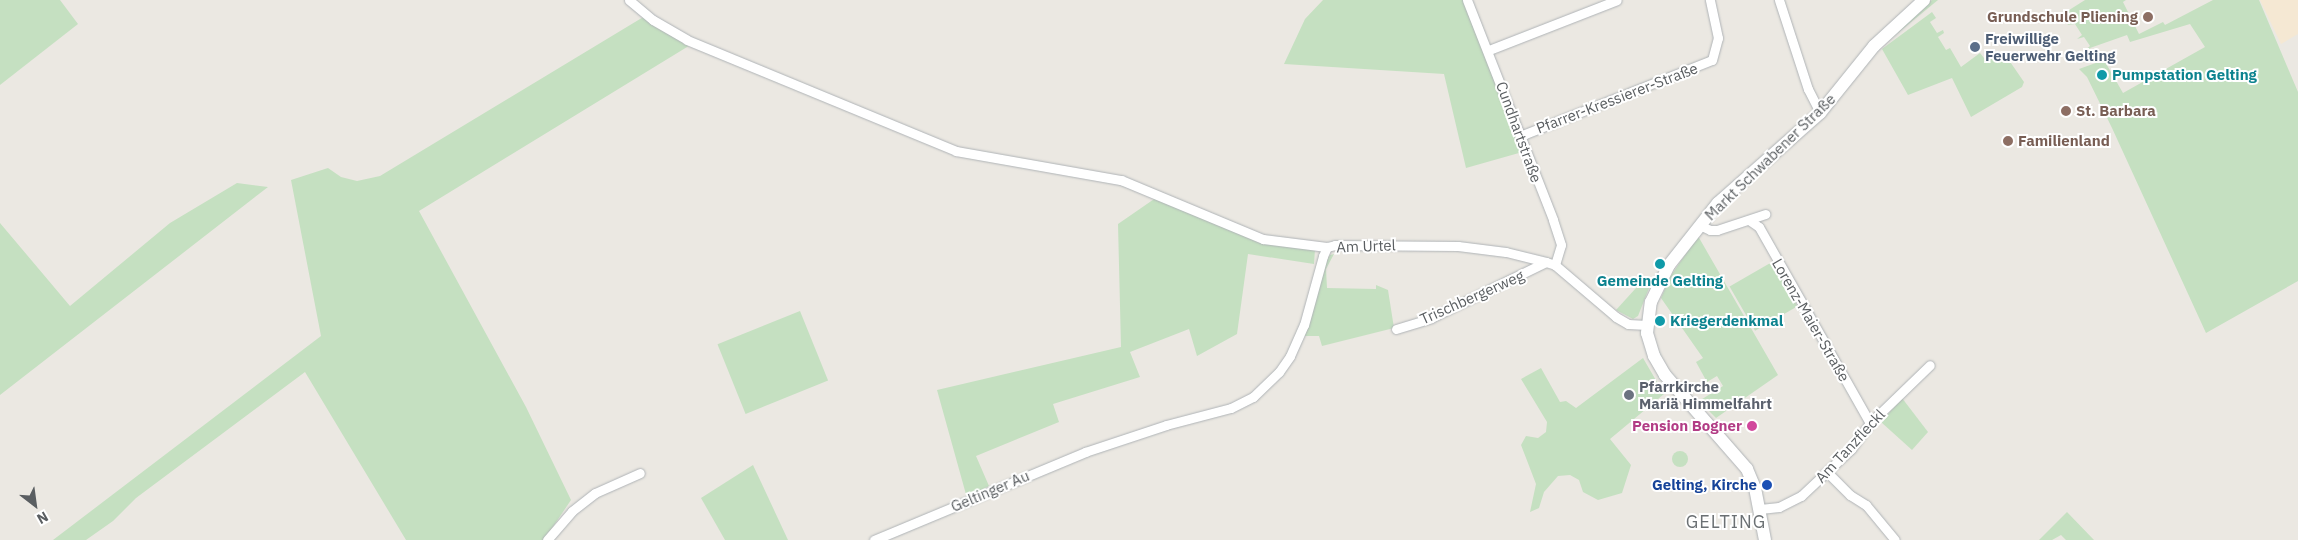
<!DOCTYPE html>
<html>
<head>
<meta charset="utf-8">
<style>
	body { margin:0 }
	#map { position:relative; width:2298px; height:540px; overflow:hidden; background:#ebe8e2; font-family:"IBM Plex Sans",sans-serif }
	div>[style] { position:absolute }
	.green>* { inset:0; background:#c5e0c1; transform-origin:0 0 }
	.round { border-radius:50% }
	.sand>* { inset:0; background:#f5e8d3 }
	.roads { filter:drop-shadow(0 0 1px #afb3b6) drop-shadow(0 0 1px #afb3b6) }
	.minor>* { height:9px; margin:-4.5px; padding:0 4.5px; transform-origin:4.5px; border-radius:4.5px; background:#fff }
	.secondary>* { height:12px; margin:-6px; padding:0 6px; transform-origin:6px; border-radius:6px; background:#fff }
	.dots>* { width:14px; height:14px; translate:-50% -50%; box-sizing:border-box; border:2px solid #fff; border-radius:50% }
	span { translate:-50% -50%; white-space:nowrap; text-align:center; line-height:1.15; -webkit-text-stroke:4px #fff; paint-order:stroke }
	.education-label { font-size:15px; color:#785e54; font-weight:700 }
	.right { translate:-100% -50%; text-align:right }
	.left { translate:0 -50%; text-align:left }
	.service-label { font-size:15px; color:#4e5e75; font-weight:700 }
	.culture-label { font-size:15px; color:#0d838f; font-weight:700 }
	.street-label { font-size:15px; color:#5a5e61 }
	.worship-label { font-size:15px; color:#5b616d; font-weight:700 }
	.hotel-label { font-size:15px; color:#b23c85; font-weight:700 }
	.transit-label { font-size:15px; color:#164399; font-weight:700 }
	.quarter-label { font-size:18px; color:#6b7073; letter-spacing:1px }
	.north { position:absolute; left:10px; top:480px; width:50px; height:50px; -webkit-text-stroke:4px #fff; paint-order:stroke; rotate:150deg; font-size:14px; font-weight:700; line-height:20px; text-align:center; color:#5a5e61 }
	.north::after { content:''; display:block; margin:auto; width:18px; height:22px; background:#5a5e61; clip-path:polygon(50% 0,100% 100%,50% 72%,0 100%) }
</style>
</head>
<body>
<div id="map">
	<div class="green">
		<i style="clip-path:polygon(0 0,60px 0,78px 24px,0 85px)"></i>
		<i style="clip-path:polygon(1323px 0,1465px 0,1487px 50px,1516px 139px,1526px 151px,1466px 168px,1444px 74px,1284px 64px,1305px 19px)"></i>
		<i style="clip-path:polygon(1932px 0,1938px 0,1888px 41px,1910px 17px)"></i>
		<i style="clip-path:polygon(2085px 0,2126px 0,2123px 2px,2139px 34px,2163px 22px,2165px 25px,2213px 0,2259px 0,2298px 92px,2298px 281px,2206px 333px,2112px 128px,2087px 77px,2079px 69px,2104px 60px,2123px 93px,2205px 47px,2190px 24px,2130px 42px,2127px 35px,2090px 48px,2092px 54px,2089px 54px,2085px 50px,2090px 46px,2084px 37px,2077px 39px,2082px 35px,2075px 24px,2067px 25px,2073px 21px,2066px 12px)"></i>
		<i style="clip-path:polygon(1932px 12px,1936px 18px,1930px 22px,1937px 33px,1943px 30px,1944px 33px,1938px 37px,1946px 50px,1950px 48px,1961px 67px,1980px 53px,1984px 58px,1997px 51px,2004px 53px,2024px 82px,2022px 87px,1971px 117px,1952px 78px,1908px 95px,1882px 49px)"></i>
		<i style="clip-path:polygon(645px 16px,692px 44px,419px 211px,526px 407px,571px 500px,544px 540px,406px 540px,305px 372px,136px 498px,113px 521px,86px 540px,53px 540px,321px 336px,291px 180px,328px 168px,341px 177px,357px 181px,380px 176px)"></i>
		<i style="clip-path:polygon(237px 183px,268px 187px,0 395px,0 223px,70px 306px,170px 223px)"></i>
		<i style="clip-path:polygon(1160px 195px,1264px 243px,1315px 249px,1314px 264px,1248px 254px,1237px 334px,1197px 356px,1189px 329px,1130px 352px,1140px 377px,1053px 404px,1059px 422px,976px 456px,989px 486px,967px 498px,937px 390px,1121px 347px,1118px 224px)"></i>
		<i style="clip-path:polygon(1698px 236px,1778px 375px,1716px 418px,1699px 401px,1723px 386px,1717px 376px,1707px 382px,1696px 362px,1703px 358px,1661px 298px,1670px 277px)"></i>
		<i style="clip-path:polygon(1334px 254px,1326px 269px,1327px 288px,1376px 289px,1376px 285px,1388px 290px,1394px 328px,1322px 346px,1319px 336px,1304px 336px,1324px 264px,1330px 255px)"></i>
		<i style="left:1772px;top:262px;width:51px;height:49px;rotate:60deg"></i>
		<i style="clip-path:polygon(1646px 277px,1651px 283px,1638px 316px,1633px 319px,1616px 310px)"></i>
		<i style="left:800px;top:311px;width:75px;height:89px;rotate:68deg"></i>
		<i style="clip-path:polygon(1643px 358px,1664px 394px,1610px 439px,1631px 465px,1622px 493px,1598px 500px,1583px 492px,1579px 480px,1570px 475px,1558px 476px,1544px 492px,1539px 508px,1530px 512px,1536px 484px,1521px 445px,1526px 436px,1538px 438px,1546px 432px,1547px 422px,1521px 379px,1541px 368px,1560px 402px,1566px 401px,1576px 408px)"></i>
		<i style="clip-path:polygon(1902px 398px,1928px 432px,1912px 450px,1881px 422px)"></i>
		<i class="round" style="left:1672px;top:451px;width:16px;height:16px"></i>
		<i style="clip-path:polygon(753px 465px,788px 540px,725px 540px,701px 498px)"></i>
		<i style="clip-path:polygon(2067px 512px,2094px 540px,2066px 540px,2061px 535px,2052px 540px,2039px 540px)"></i>
	</div>
	<div class="sand">
		<i style="clip-path:polygon(2260px 0,2298px 0,2298px 34px,2281px 44px)"></i>
	</div>
	<div class="roads">
		<div class="minor">
			<i style="left:629px;top:0;width:31px;rotate:40deg"></i>
			<i style="left:653px;top:20px;width:39px;rotate:30deg"></i>
			<i style="left:687px;top:40px;width:291px;rotate:22.4deg"></i>
			<i style="left:956px;top:151px;width:168px;rotate:10deg"></i>
			<i style="left:1121px;top:180px;width:154px;rotate:22.6deg"></i>
			<i style="left:1263px;top:239px;width:64px;rotate:7.1deg"></i>
			<i style="left:1467px;top:0;width:236px;rotate:68.6deg"></i>
			<i style="left:1553px;top:220px;width:26px;rotate:72deg"></i>
			<i style="left:1561px;top:245px;width:21px;rotate:107deg"></i>
			<i style="left:1779px;top:0;width:94px;rotate:72deg"></i>
			<i style="left:1808px;top:89px;width:27px;rotate:63deg"></i>
			<i style="left:1489px;top:50px;width:137px;rotate:-21.3deg"></i>
			<i style="left:1520px;top:136px;width:206px;rotate:-21.6deg"></i>
			<i style="left:1712px;top:60px;width:23px;rotate:-75deg"></i>
			<i style="left:1718px;top:38px;width:39px;rotate:-102deg"></i>
			<i style="left:1749px;top:220px;width:12px;rotate:35deg"></i>
			<i style="left:1759px;top:227px;width:225px;rotate:60.5deg"></i>
			<i style="left:1699px;top:225px;width:12px;rotate:24deg"></i>
			<i style="left:1710px;top:230px;width:7px"></i>
			<i style="left:1717px;top:230px;width:51px;rotate:-18.4deg"></i>
			<i style="left:1396px;top:329px;width:37px;rotate:-17deg"></i>
			<i style="left:1431px;top:318px;width:128px;rotate:-26deg"></i>
			<i style="left:1827px;top:472px;width:33px;rotate:45deg"></i>
			<i style="left:1850px;top:495px;width:19px;rotate:32deg"></i>
			<i style="left:1866px;top:505px;width:45px;rotate:50.4deg"></i>
			<i style="left:1760px;top:509px;width:19px;rotate:-6deg"></i>
			<i style="left:1779px;top:507px;width:25px;rotate:-27deg"></i>
			<i style="left:1801px;top:496px;width:69px;rotate:-43.2deg"></i>
			<i style="left:1851px;top:449px;width:32px;rotate:-54deg"></i>
			<i style="left:1870px;top:423px;width:83px;rotate:-44deg"></i>
			<i style="left:547px;top:540px;width:38px;rotate:-49deg"></i>
			<i style="left:572px;top:511px;width:29px;rotate:-38deg"></i>
			<i style="left:595px;top:493px;width:49px;rotate:-24deg"></i>
			<i style="left:874px;top:540px;width:229px;rotate:-22.6deg"></i>
			<i style="left:1085px;top:452px;width:85px;rotate:-18.4deg"></i>
			<i style="left:1166px;top:425px;width:67px;rotate:-14.7deg"></i>
			<i style="left:1231px;top:408px;width:25px;rotate:-27deg"></i>
			<i style="left:1253px;top:397px;width:36px;rotate:-44deg"></i>
			<i style="left:1279px;top:372px;width:19px;rotate:-55deg"></i>
			<i style="left:1290px;top:356px;width:34px;rotate:-66deg"></i>
			<i style="left:1304px;top:325px;width:72px;rotate:-74.6deg"></i>
			<i style="left:1323px;top:256px;width:10px;rotate:-66deg"></i>
			<i style="left:1327px;top:247px;width:8px;rotate:-14deg"></i>
			<i style="left:1335px;top:245px;width:123px;rotate:0.5deg"></i>
			<i style="left:1458px;top:246px;width:48px;rotate:7.1deg"></i>
			<i style="left:1506px;top:252px;width:41px;rotate:14deg"></i>
			<i style="left:1546px;top:262px;width:9px;rotate:18deg"></i>
			<i style="left:1555px;top:265px;width:80px;rotate:40.4deg"></i>
			<i style="left:1616px;top:317px;width:14px;rotate:30deg"></i>
			<i style="left:1628px;top:324px;width:19px;rotate:3deg"></i>
		</div>
		<div class="secondary">
			<i style="left:1765px;top:540px;width:53px;rotate:-100.9deg"></i>
			<i style="left:1755px;top:488px;width:21px;rotate:-113deg"></i>
			<i style="left:1747px;top:469px;width:125px;rotate:-131.1deg"></i>
			<i style="left:1665px;top:375px;width:22px;rotate:-120deg"></i>
			<i style="left:1654px;top:356px;width:24px;rotate:-107deg"></i>
			<i style="left:1647px;top:333px;width:31px;rotate:-83deg"></i>
			<i style="left:1651px;top:302px;width:41px;rotate:-64.1deg"></i>
			<i style="left:1669px;top:265px;width:79px;rotate:-51.7deg"></i>
			<i style="left:1718px;top:203px;width:136px;rotate:-41.4deg"></i>
			<i style="left:1820px;top:113px;width:86px;rotate:-51.1deg"></i>
			<i style="left:1874px;top:46px;width:68px;rotate:-42.6deg"></i>
		</div>
	</div>
	<div class="dots">
		<i style="left:2148px;top:17px;background:#8d6e63"></i>
		<i style="left:1975px;top:47px;background:#5c6f8a"></i>
		<i style="left:2102px;top:75px;background:#0f9aa8"></i>
		<i style="left:2066px;top:111px;background:#8d6e63"></i>
		<i style="left:2008px;top:141px;background:#8d6e63"></i>
		<i style="left:1660px;top:264px;background:#0f9aa8"></i>
		<i style="left:1660px;top:321px;background:#0f9aa8"></i>
		<i style="left:1629px;top:395px;background:#6b7280"></i>
		<i style="left:1752px;top:426px;background:#d1479c"></i>
		<i style="left:1767px;top:485px;background:#1a4fb4"></i>
	</div>
	<div class="education-label">
		<span class="right" style="left:2138px;top:17px">Grundschule Pliening</span>
		<span class="left" style="left:2076px;top:111px">St. Barbara</span>
		<span class="left" style="left:2018px;top:141px">Familienland</span>
	</div>
	<div class="service-label">
		<span class="left" style="left:1985px;top:47px">Freiwillige<br>Feuerwehr Gelting</span>
	</div>
	<div class="culture-label">
		<span class="left" style="left:2112px;top:75px">Pumpstation Gelting</span>
		<span style="left:1660px;top:281px">Gemeinde Gelting</span>
		<span class="left" style="left:1670px;top:321px">Kriegerdenkmal</span>
	</div>
	<div class="street-label">
		<span style="left:1617px;top:98px;rotate:-21deg">Pfarrer-Kressierer-Straße</span>
		<span style="left:1519px;top:132px;rotate:70deg">Cundhartstraße</span>
		<span style="left:1770px;top:157px;rotate:-44deg">Markt Schwabener Straße</span>
		<span style="left:1366px;top:246px;rotate:-2deg">Am Urtel</span>
		<span style="left:1472px;top:297px;rotate:-24deg">Trischbergerweg</span>
		<span style="left:1811px;top:320px;rotate:60deg">Lorenz-Maier-Straße</span>
		<span style="left:1850px;top:446px;rotate:-47deg">Am Tanzfleckl</span>
		<span style="left:990px;top:491px;rotate:-23deg">Geltinger Au</span>
	</div>
	<div class="worship-label">
		<span class="left" style="left:1639px;top:395px">Pfarrkirche<br>Mariä Himmelfahrt</span>
	</div>
	<div class="hotel-label">
		<span class="right" style="left:1742px;top:426px">Pension Bogner</span>
	</div>
	<div class="transit-label">
		<span class="right" style="left:1757px;top:485px">Gelting, Kirche</span>
	</div>
	<div class="quarter-label">
		<span style="left:1726px;top:522px">GELTING</span>
	</div>
	<div class="north">N</div>
</div>
</body>
</html>
